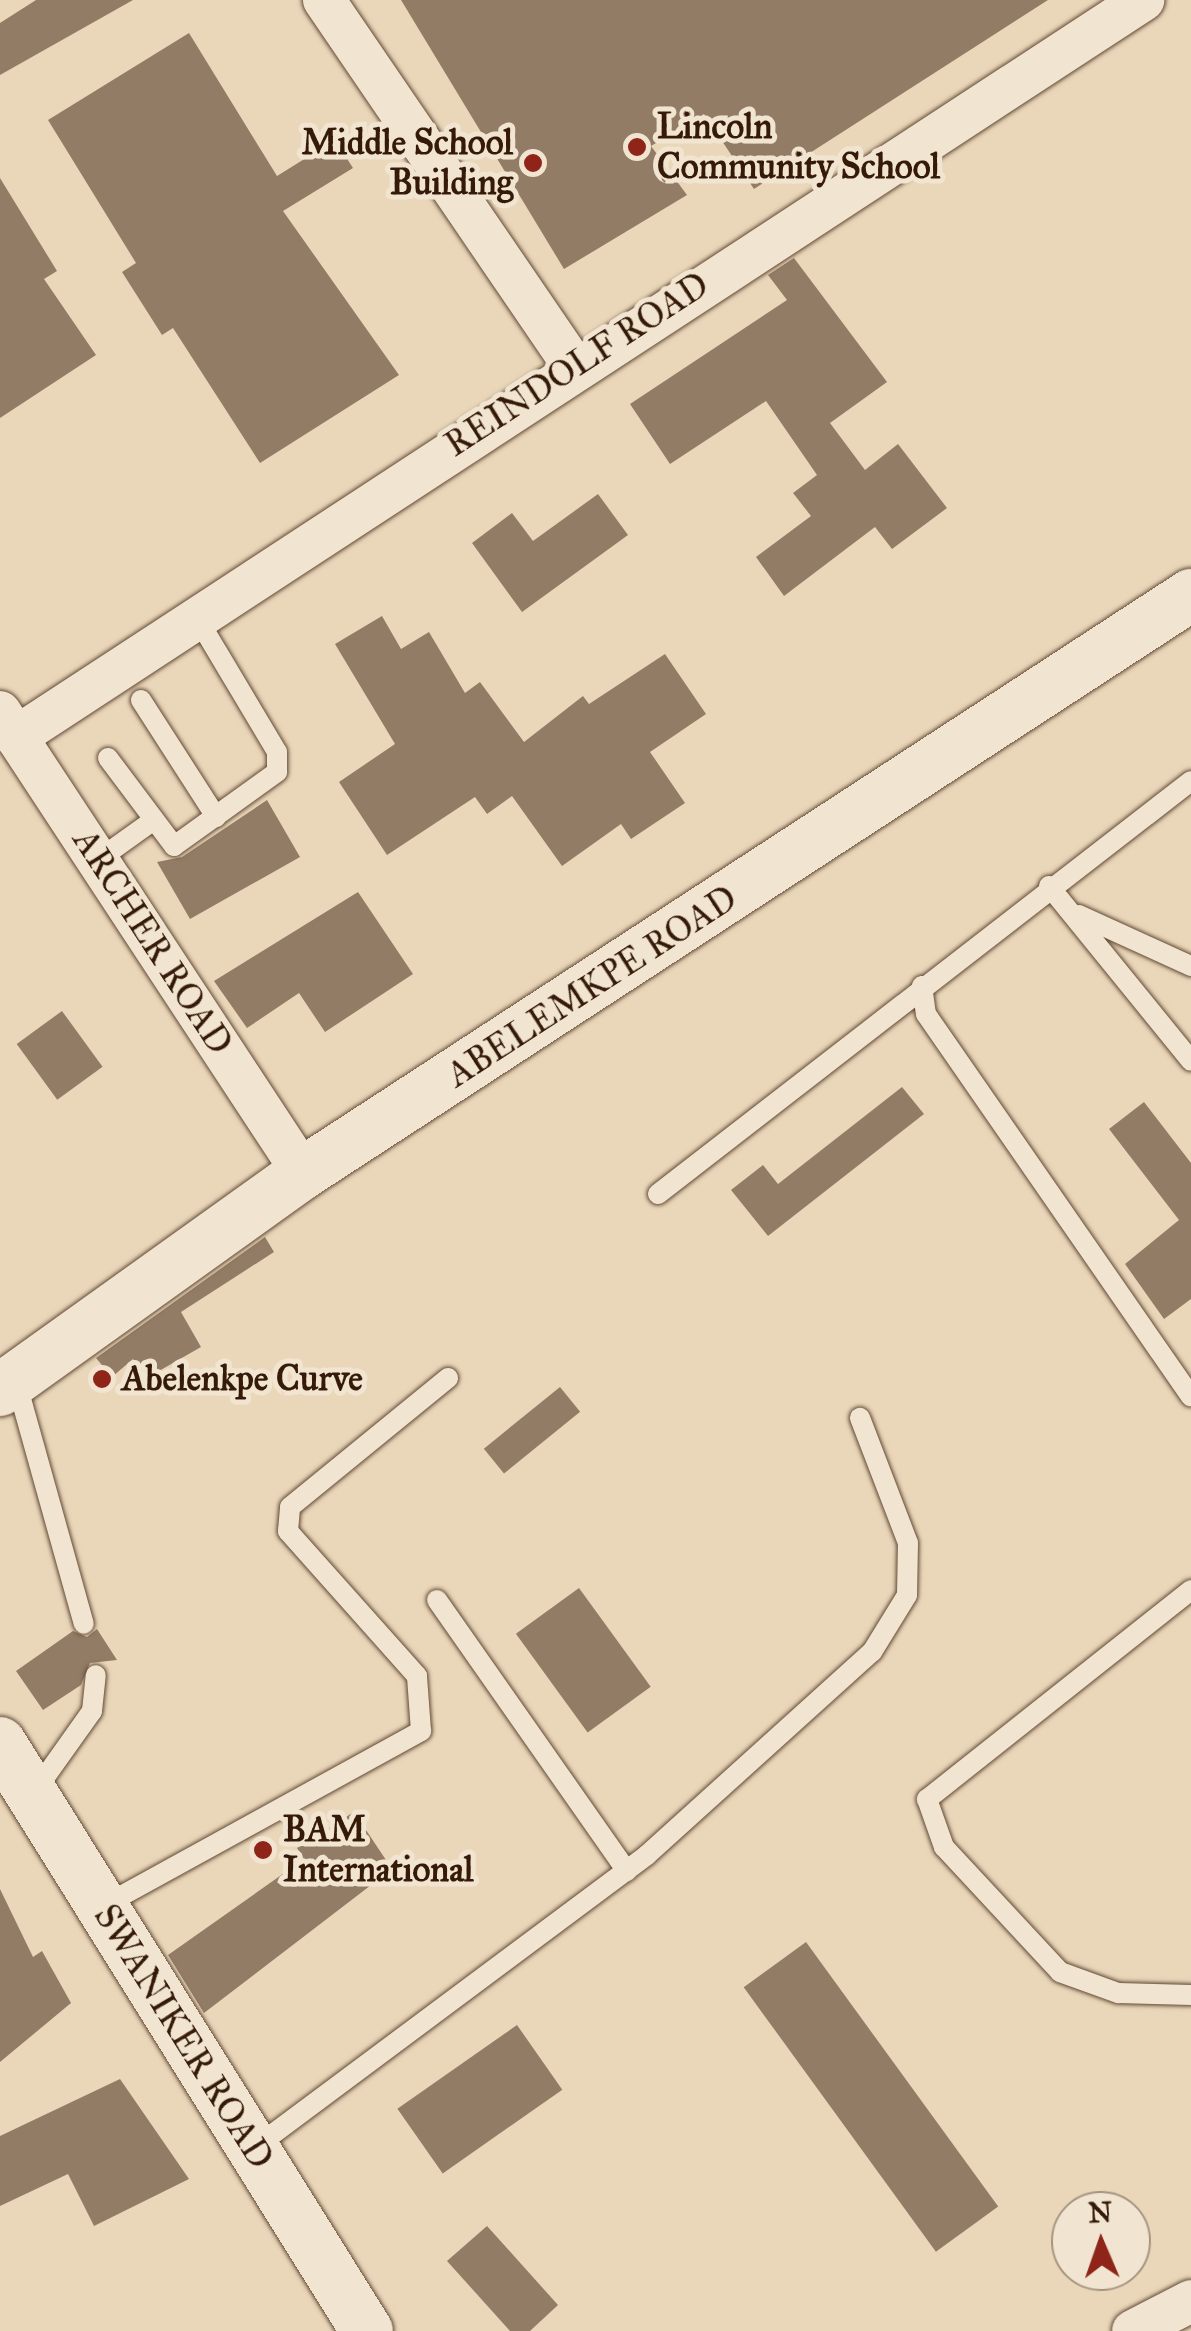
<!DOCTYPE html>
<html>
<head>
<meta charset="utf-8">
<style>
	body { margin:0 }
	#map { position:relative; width:1191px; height:2331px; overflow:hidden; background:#ead7ba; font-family:"IM FELL Great Primer",serif }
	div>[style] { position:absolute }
	.building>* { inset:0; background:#937c65; transform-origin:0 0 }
	.roads { filter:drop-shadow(0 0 2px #624934) drop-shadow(0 0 2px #624934) }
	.service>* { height:20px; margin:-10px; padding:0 10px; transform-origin:10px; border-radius:10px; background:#f1e5d2 }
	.minor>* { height:42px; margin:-21px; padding:0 21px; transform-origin:21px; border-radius:21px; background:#f1e5d2 }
	.tertiary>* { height:52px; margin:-26px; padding:0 26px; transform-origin:26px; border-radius:26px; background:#f1e5d2 }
	.dots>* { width:28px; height:28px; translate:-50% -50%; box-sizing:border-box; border:5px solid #f1e5d2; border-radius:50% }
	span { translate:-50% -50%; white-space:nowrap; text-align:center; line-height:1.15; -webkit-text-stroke:10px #f1e5d2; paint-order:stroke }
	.poi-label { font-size:35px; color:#351a08; font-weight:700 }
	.left { translate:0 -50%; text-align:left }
	.right { translate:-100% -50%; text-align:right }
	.street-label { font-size:35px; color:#351a08 }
	.north { position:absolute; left:1051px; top:2191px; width:100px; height:100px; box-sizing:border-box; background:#f1e5d2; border:2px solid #a69481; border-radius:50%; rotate:358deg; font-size:28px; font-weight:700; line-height:40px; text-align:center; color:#351a08 }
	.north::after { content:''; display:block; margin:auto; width:35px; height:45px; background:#8f2418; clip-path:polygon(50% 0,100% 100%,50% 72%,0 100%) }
</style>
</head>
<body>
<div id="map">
	<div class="building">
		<i style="clip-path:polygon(36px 0,133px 0,0 75px,0 23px)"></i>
		<i style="clip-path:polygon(401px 0,1048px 0,754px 189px,704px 114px,651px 146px,687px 195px,564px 269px)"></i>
		<i style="clip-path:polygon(189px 33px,277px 176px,335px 140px,353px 168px,283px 211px,399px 375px,260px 463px,173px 328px,162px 335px,122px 272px,136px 263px,48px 120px)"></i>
		<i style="clip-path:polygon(0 178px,57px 271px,44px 279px,96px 355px,0 418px)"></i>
		<i style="clip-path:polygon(794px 258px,887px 382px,830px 423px,865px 470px,898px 444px,947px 508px,892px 549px,875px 527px,784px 596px,756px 557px,811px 516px,793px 493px,817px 475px,766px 401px,670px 464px,630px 404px,787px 300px,768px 275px)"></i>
		<i style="clip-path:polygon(598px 494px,628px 535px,522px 612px,472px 543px,512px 513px,533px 541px)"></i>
		<i style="clip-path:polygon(382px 616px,401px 649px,429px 632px,465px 693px,480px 682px,524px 742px,583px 696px,589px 704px,665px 654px,706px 714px,650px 752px,685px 803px,631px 839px,621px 824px,562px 866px,512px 796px,487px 814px,475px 797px,387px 855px,339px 782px,395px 744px,335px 644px)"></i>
		<i style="clip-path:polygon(267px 800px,300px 857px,190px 919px,157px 862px,182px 857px)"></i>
		<i style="clip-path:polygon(358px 892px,413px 974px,325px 1032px,299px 993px,247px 1028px,214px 981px)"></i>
		<i style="left:62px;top:1011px;width:69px;height:56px;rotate:54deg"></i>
		<i style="clip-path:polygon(902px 1087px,924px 1114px,768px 1236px,731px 1190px,763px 1165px,778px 1184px)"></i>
		<i style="clip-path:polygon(1144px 1102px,1191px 1163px,1191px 1299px,1164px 1319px,1125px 1264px,1179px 1220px,1109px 1129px)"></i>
		<i style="clip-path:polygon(265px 1237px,274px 1252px,181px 1312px,201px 1347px,145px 1379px,133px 1359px,112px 1377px,96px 1358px)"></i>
		<i style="left:560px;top:1387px;width:32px;height:98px;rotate:51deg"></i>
		<i style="left:579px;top:1588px;width:122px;height:78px;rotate:54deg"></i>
		<i style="clip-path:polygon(97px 1629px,117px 1660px,90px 1663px,81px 1685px,43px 1710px,16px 1671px,73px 1631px,87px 1637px)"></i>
		<i style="clip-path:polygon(354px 1812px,392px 1869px,204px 2013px,168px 1955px,304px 1859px,297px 1848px)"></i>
		<i style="clip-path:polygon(0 1889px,33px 1957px,42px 1951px,71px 2003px,0 2062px)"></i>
		<i style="left:806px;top:1942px;width:327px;height:77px;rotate:54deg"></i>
		<i style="left:517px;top:2025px;width:79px;height:146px;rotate:55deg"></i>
		<i style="clip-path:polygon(120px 2079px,189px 2179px,94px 2226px,68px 2174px,0 2206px,0 2136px)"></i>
		<i style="clip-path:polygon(487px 2226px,558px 2305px,530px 2331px,510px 2331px,447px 2261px)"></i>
	</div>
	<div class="roads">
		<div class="service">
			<i style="left:141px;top:700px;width:139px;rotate:57.3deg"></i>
			<i style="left:108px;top:758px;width:110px;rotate:53.1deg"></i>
			<i style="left:174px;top:846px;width:127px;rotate:-35.7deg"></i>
			<i style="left:277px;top:772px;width:20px;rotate:-90deg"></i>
			<i style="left:277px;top:752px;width:156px;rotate:-120.8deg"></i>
			<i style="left:98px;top:860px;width:65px;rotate:-35.6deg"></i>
			<i style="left:1049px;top:886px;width:225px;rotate:50.9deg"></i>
			<i style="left:1079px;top:915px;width:123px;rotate:24.5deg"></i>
			<i style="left:922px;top:986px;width:28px;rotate:82deg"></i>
			<i style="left:926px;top:1014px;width:465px;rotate:55.3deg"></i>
			<i style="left:658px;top:1194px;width:674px;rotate:-37.77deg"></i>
			<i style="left:16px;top:1381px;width:252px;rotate:74.4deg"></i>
			<i style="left:1191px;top:1590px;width:337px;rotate:141.6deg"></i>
			<i style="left:927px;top:1799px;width:51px;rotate:70.5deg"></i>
			<i style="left:944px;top:1847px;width:171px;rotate:47.1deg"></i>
			<i style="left:1060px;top:1972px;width:62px;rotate:19.9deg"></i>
			<i style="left:1118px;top:1993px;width:73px;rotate:1.6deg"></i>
			<i style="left:437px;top:1600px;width:331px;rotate:55deg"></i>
			<i style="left:33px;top:1794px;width:102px;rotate:-54.6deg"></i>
			<i style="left:92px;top:1711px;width:36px;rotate:-84deg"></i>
			<i style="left:103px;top:1906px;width:363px;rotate:-28.8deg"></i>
			<i style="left:421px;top:1731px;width:55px;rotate:-94.2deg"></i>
			<i style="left:417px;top:1676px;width:194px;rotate:-131.7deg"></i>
			<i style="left:288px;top:1531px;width:24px;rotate:-85deg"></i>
			<i style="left:290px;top:1507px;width:204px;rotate:-39.2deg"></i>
			<i style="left:254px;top:2148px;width:490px;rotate:-36.7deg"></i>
			<i style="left:647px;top:1855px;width:303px;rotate:-42.1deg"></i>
			<i style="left:872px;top:1652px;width:67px;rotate:-58.4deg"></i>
			<i style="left:907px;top:1595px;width:52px;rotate:-88.9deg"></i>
			<i style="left:908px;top:1543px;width:134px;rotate:-111deg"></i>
		</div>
		<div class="minor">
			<i style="left:324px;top:0;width:442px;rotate:55.7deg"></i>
			<i style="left:0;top:712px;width:552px;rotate:56.68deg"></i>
			<i style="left:16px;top:737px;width:1347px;rotate:-33.18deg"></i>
			<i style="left:1133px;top:2331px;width:65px;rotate:-27.3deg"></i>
		</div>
		<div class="tertiary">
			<i style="left:0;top:1390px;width:373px;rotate:-35.6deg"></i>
			<i style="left:303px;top:1173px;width:1060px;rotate:-33.06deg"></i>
			<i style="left:0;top:1743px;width:693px;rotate:58.03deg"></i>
		</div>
	</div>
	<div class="dots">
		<i style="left:637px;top:147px;background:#8f2418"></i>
		<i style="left:533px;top:163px;background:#8f2418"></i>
		<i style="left:102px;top:1379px;background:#8f2418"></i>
		<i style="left:263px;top:1850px;background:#8f2418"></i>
	</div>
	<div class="poi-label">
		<span class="left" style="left:657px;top:147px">Lincoln<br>Community School</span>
		<span class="right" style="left:513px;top:163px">Middle School<br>Building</span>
		<span class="left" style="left:122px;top:1379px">Abelenkpe Curve</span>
		<span class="left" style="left:283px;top:1850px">BAM<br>International</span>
	</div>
	<div class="street-label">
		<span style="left:577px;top:365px;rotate:-33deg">REINDOLF ROAD</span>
		<span style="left:152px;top:942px;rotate:57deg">ARCHER ROAD</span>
		<span style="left:592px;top:987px;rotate:-33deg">ABELEMKPE ROAD</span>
		<span style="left:183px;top:2037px;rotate:58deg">SWANIKER ROAD</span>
	</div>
	<div class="north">N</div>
</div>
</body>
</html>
